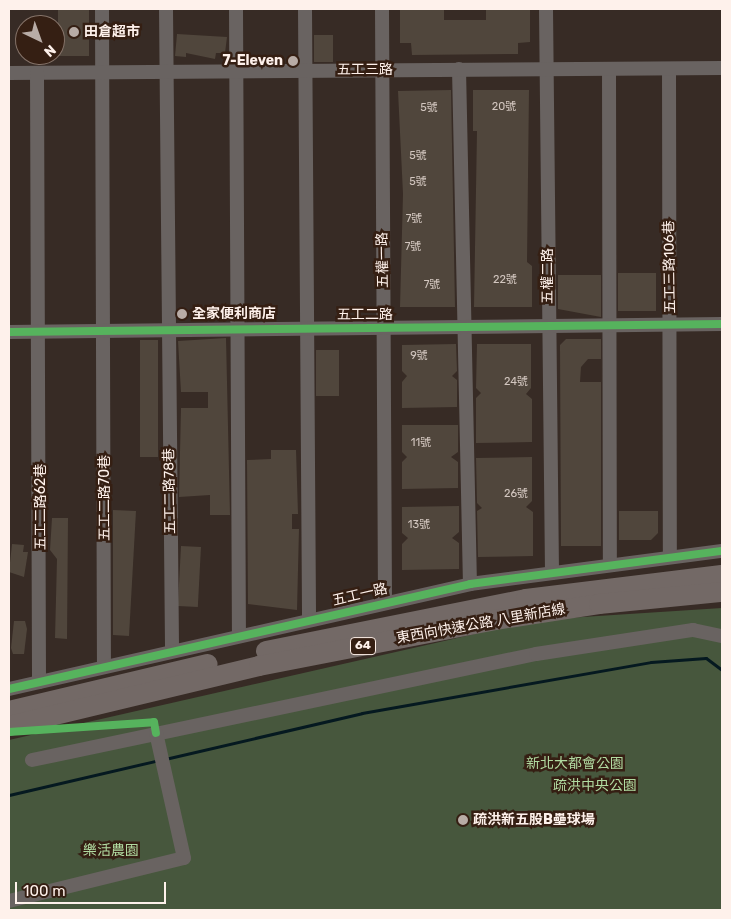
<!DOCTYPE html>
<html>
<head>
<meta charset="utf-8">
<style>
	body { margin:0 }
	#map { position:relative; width:731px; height:919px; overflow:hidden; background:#372b25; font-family:Rubik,"Noto Sans TC",sans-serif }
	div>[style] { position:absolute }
	.green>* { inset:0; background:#47573d }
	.stream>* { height:3px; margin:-1.5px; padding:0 1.5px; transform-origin:1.5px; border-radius:1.5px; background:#051920 }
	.building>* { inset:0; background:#50463c; transform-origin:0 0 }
	.minor>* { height:14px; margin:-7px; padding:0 7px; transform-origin:7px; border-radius:7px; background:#696361 }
	.highway>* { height:20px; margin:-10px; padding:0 10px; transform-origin:10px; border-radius:10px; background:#736966 }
	.cycleway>* { height:8px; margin:-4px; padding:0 4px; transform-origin:4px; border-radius:4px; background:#56b35d }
	.dots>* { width:14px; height:14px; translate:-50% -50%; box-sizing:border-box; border:2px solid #351f13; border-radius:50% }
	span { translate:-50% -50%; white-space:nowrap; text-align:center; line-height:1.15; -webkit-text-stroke:5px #351f13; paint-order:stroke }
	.number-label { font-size:11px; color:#d2c6bf }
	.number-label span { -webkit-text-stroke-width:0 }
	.shield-label span { padding:1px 4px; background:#351f13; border:1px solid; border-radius:4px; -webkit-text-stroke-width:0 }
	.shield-label { font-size:12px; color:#fef1eb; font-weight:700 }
	.poi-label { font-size:14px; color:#fef1eb; font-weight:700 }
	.left { translate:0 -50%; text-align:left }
	.right { translate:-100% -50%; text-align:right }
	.street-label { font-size:14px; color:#fef1eb }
	.park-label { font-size:14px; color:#b1dba1 }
	.frame { position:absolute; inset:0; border:10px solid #fef1eb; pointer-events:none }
	.north { position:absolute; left:15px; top:15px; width:50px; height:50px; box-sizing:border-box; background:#351f13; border:1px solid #857369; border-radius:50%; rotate:138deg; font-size:14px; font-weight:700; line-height:20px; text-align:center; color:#fef1eb }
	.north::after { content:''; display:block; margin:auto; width:18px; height:22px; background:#b8aca6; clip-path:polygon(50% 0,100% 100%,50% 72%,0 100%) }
	.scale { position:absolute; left:15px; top:882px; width:151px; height:22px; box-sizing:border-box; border:2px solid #fef1eb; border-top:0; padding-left:6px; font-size:15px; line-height:18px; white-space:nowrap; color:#fef1eb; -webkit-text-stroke:4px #351f13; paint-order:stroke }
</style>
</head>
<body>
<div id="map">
	<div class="green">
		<i style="clip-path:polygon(722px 608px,722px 910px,9px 910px,9px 740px,536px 620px)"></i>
	</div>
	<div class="stream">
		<i style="left:165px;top:759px;width:202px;rotate:-13.1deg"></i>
		<i style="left:362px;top:713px;width:293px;rotate:-10deg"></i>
		<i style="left:651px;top:662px;width:55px;rotate:-4.2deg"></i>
		<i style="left:706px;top:658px;width:20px;rotate:37deg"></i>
		<i style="left:9px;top:795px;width:154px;rotate:-13.1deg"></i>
	</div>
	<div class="building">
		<i style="left:58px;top:9px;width:31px;height:47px"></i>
		<i style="clip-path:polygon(400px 9px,444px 9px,444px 20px,486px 20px,486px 9px,530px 9px,530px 42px,518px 43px,518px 54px,412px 55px,411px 43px,400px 43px)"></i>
		<i style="clip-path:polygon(177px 34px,227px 37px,225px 53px,216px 53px,215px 59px,186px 53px,186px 57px,175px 56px)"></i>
		<i style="left:314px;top:35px;width:19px;height:27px"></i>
		<i style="clip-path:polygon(451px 90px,455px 307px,400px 307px,403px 194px,398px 91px)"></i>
		<i style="clip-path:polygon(473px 90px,529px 90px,527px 262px,532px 266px,532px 307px,474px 307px,477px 131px,473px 131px)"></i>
		<i style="left:618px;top:273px;width:38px;height:38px"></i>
		<i style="clip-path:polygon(558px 275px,601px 275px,601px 317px,558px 309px)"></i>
		<i style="clip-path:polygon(226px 338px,230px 515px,210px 515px,210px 495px,179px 497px,181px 408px,208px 408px,208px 392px,181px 392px,178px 341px)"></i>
		<i style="clip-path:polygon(566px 339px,601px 339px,601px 359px,588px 359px,581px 367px,580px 382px,601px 382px,601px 546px,561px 546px,560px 345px)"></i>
		<i style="left:140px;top:340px;width:18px;height:117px"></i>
		<i style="clip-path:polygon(456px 344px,457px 371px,452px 376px,457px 380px,457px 407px,402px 408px,402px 382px,407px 376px,402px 371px,402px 345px)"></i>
		<i style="clip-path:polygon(477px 344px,531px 344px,531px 388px,526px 394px,532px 399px,532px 442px,476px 443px,476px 398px,481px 393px,476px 388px)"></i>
		<i style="left:316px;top:350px;width:23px;height:46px"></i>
		<i style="clip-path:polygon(402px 425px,458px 425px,458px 452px,451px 457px,458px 462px,458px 488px,402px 489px,402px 462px,407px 457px,402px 452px)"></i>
		<i style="clip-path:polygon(271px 450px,296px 450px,298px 514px,292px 514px,292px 529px,299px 529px,297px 610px,248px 604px,247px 460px,271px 459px)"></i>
		<i style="clip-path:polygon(532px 457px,532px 501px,526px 507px,533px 512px,533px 556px,478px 557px,477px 511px,482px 508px,477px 503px,476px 458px)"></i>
		<i style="clip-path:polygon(459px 506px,459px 532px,452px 538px,459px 543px,459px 569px,402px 570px,402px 544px,408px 538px,402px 533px,402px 507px)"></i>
		<i style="clip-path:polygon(113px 510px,136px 511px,129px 636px,113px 635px)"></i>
		<i style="clip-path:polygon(619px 511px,658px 511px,658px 533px,651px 540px,619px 540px)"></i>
		<i style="clip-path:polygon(52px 518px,68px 518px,67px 639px,55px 638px,57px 559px,50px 550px)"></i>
		<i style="clip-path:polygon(12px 544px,24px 545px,23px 552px,28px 552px,24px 577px,9px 572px)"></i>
		<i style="left:181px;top:546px;width:20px;height:60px;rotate:3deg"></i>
		<i style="clip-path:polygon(14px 621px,25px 621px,27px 629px,24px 654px,13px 654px,11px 648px)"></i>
	</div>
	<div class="minor">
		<i style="left:102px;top:9px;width:657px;rotate:89.83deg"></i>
		<i style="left:166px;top:9px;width:641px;rotate:89.46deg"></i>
		<i style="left:236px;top:9px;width:627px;rotate:89.73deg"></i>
		<i style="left:305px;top:9px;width:611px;rotate:89.62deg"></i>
		<i style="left:382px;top:9px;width:593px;rotate:89.71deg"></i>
		<i style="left:546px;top:9px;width:564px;rotate:89.39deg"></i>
		<i style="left:459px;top:69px;width:515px;rotate:88.78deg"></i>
		<i style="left:609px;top:69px;width:495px;rotate:89.9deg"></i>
		<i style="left:669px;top:69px;width:486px;rotate:89.9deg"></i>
		<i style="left:9px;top:73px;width:713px;rotate:-0.4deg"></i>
		<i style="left:37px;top:73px;width:609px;rotate:89.81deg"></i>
		<i style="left:9px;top:332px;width:713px;rotate:-0.64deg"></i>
		<i style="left:9px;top:689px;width:473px;rotate:-12.8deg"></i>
		<i style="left:470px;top:584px;width:254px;rotate:-7.5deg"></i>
		<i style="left:32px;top:760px;width:515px;rotate:-11.88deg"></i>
		<i style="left:536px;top:654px;width:159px;rotate:-8.7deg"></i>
		<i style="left:693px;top:630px;width:30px;rotate:12deg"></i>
		<i style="left:9px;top:901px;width:180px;rotate:-13.8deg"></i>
		<i style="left:184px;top:858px;width:128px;rotate:-102.6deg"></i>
	</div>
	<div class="highway">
		<i style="left:266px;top:651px;width:265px;rotate:-11.3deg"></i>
		<i style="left:526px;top:599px;width:197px;rotate:-7deg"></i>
		<i style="left:9px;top:711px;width:204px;rotate:-13.3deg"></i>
		<i style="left:9px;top:726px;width:257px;rotate:-13.5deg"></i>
		<i style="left:259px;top:666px;width:240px;rotate:-11deg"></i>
		<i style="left:495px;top:620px;width:105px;rotate:-8.7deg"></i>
		<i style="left:599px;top:604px;width:124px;rotate:-5.6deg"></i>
	</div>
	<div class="cycleway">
		<i style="left:9px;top:332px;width:713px;rotate:-0.64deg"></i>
		<i style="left:9px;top:689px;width:473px;rotate:-12.8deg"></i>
		<i style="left:470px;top:584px;width:254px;rotate:-7.5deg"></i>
		<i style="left:9px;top:732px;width:145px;rotate:-3.9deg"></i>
		<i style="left:154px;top:722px;width:11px;rotate:80deg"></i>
	</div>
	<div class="dots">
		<i style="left:74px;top:32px;background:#b8aca6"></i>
		<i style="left:293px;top:61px;background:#b8aca6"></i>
		<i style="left:182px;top:314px;background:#b8aca6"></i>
		<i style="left:463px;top:820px;background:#b8aca6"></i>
	</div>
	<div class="number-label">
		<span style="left:504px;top:107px">20號</span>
		<span style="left:429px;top:108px">5號</span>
		<span style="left:418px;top:156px">5號</span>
		<span style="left:418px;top:182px">5號</span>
		<span style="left:414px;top:219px">7號</span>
		<span style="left:413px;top:247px">7號</span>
		<span style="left:505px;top:280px">22號</span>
		<span style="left:432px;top:285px">7號</span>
		<span style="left:419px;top:356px">9號</span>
		<span style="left:516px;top:382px">24號</span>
		<span style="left:421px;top:443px">11號</span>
		<span style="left:516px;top:494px">26號</span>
		<span style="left:419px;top:525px">13號</span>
	</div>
	<div class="shield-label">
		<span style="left:363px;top:646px">64</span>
	</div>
	<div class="poi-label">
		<span class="left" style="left:84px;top:32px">田倉超市</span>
		<span class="right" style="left:283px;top:61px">7-Eleven</span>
		<span class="left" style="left:192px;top:314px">全家便利商店</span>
		<span class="left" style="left:473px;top:820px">疏洪新五股B壘球場</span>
	</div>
	<div class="street-label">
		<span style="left:365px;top:70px">五工三路</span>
		<span style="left:383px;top:260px;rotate:-91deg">五權一路</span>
		<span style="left:670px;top:267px;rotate:-91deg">五工三路106巷</span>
		<span style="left:548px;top:276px;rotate:-90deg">五權二路</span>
		<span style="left:365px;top:315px">五工二路</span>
		<span style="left:170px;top:491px;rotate:-91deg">五工二路78巷</span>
		<span style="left:105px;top:498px;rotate:-90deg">五工二路70巷</span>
		<span style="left:41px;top:507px;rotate:-90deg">五工二路62巷</span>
		<span style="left:360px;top:595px;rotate:-13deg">五工一路</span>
		<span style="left:481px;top:624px;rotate:-10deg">東西向快速公路 八里新店線</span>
	</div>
	<div class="park-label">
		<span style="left:575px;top:764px">新北大都會公園</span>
		<span style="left:595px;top:786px">疏洪中央公園</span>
		<span style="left:111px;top:851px">樂活農園</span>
	</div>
	<div class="frame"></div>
	<div class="north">N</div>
	<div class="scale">100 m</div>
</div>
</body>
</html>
